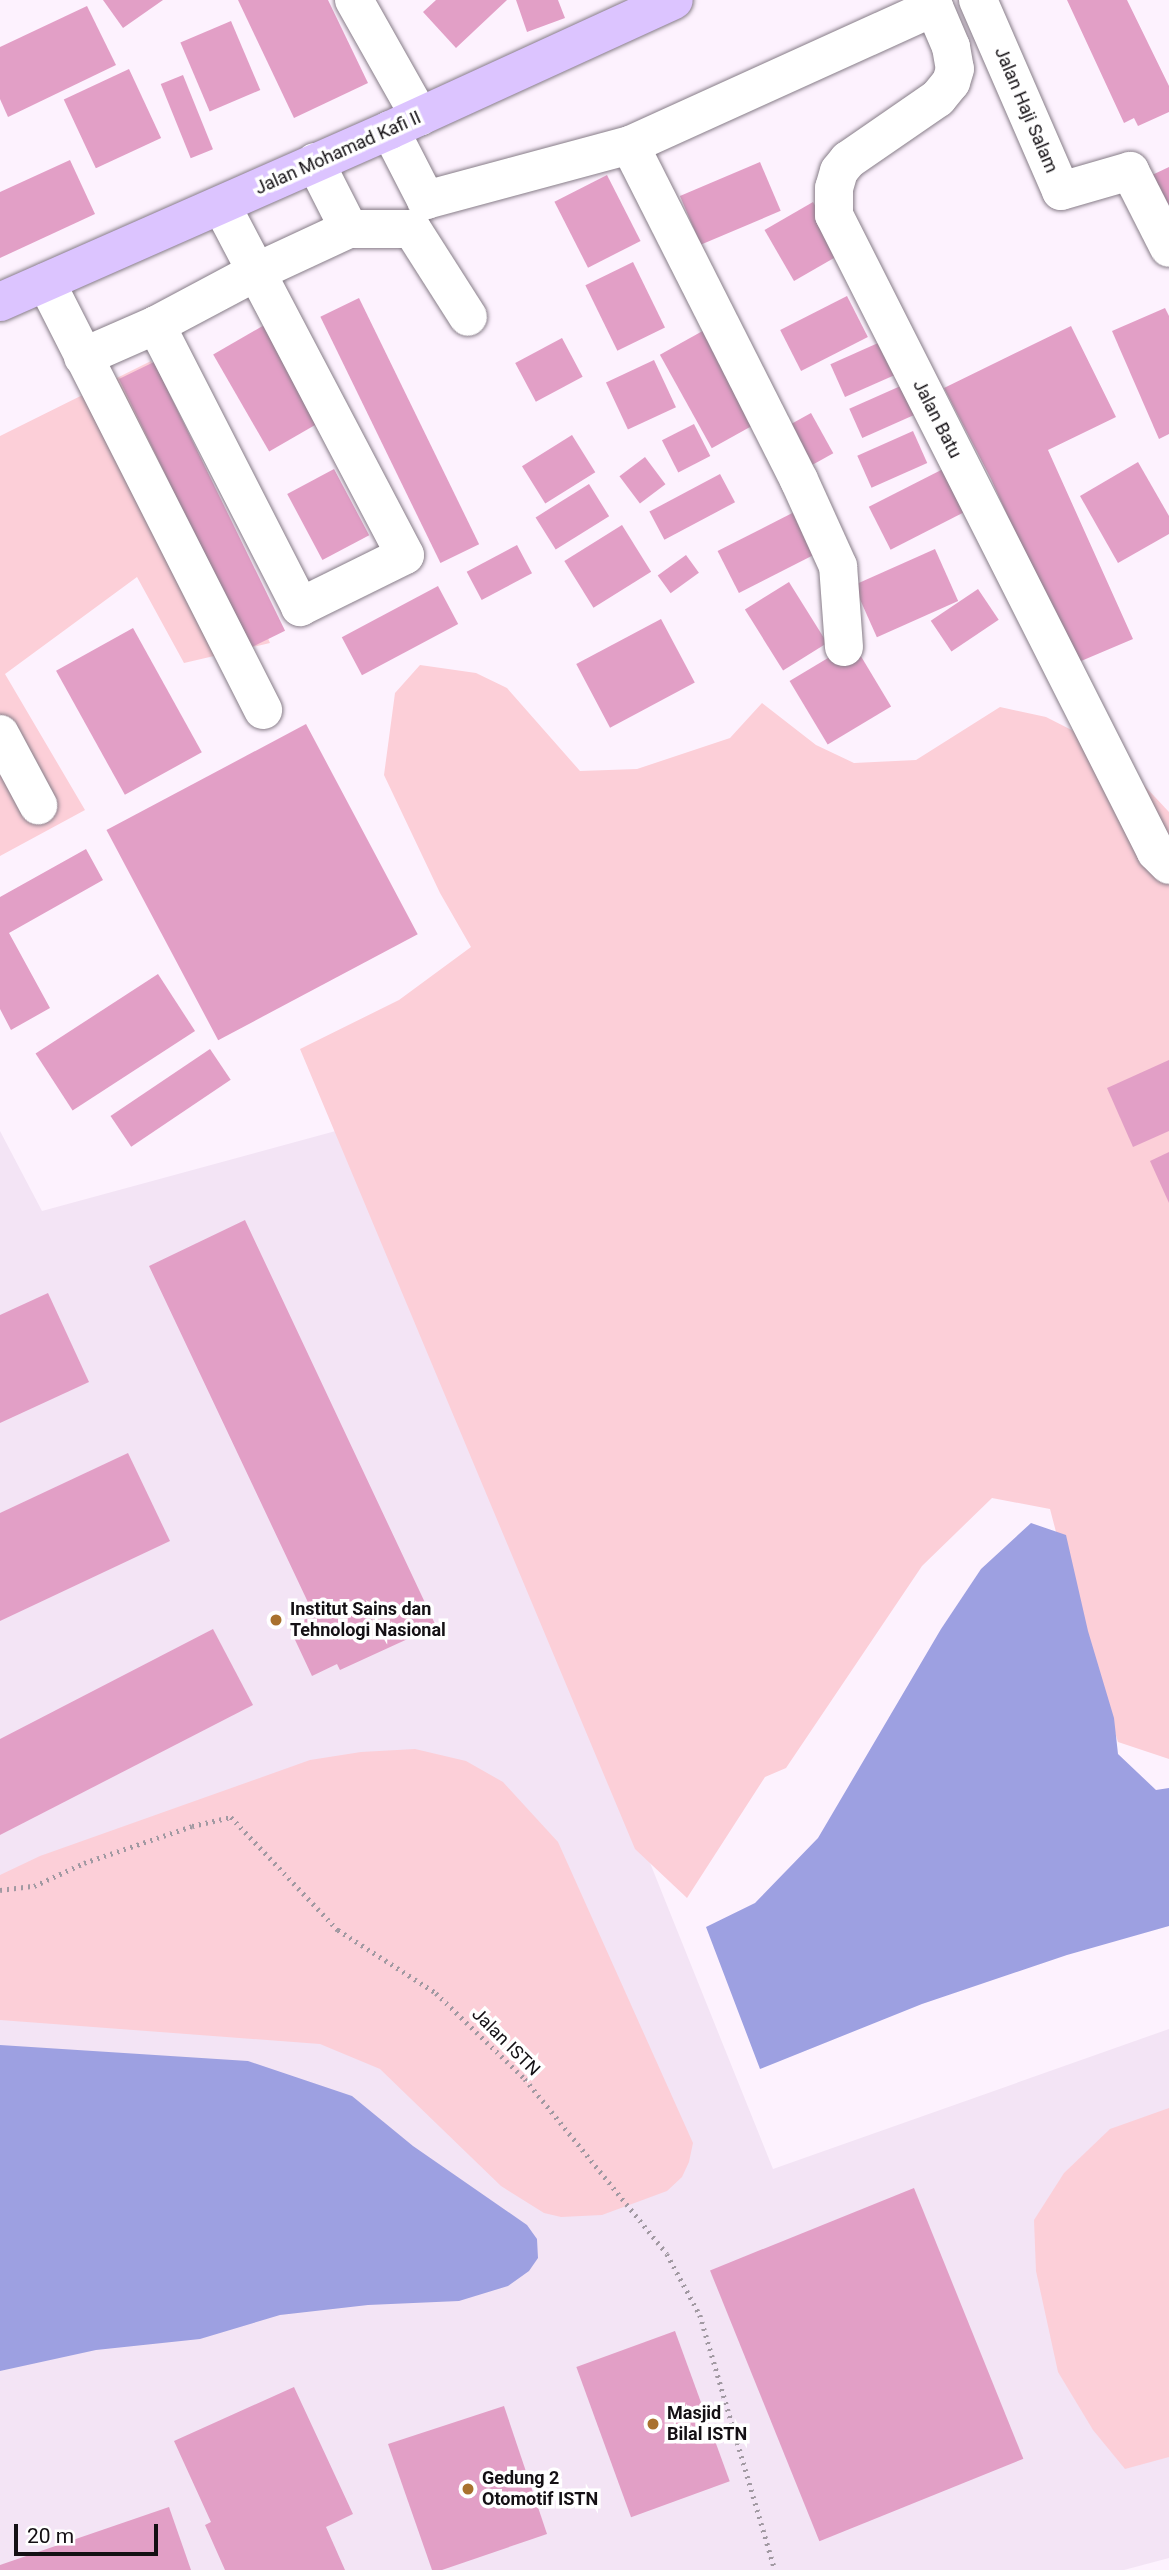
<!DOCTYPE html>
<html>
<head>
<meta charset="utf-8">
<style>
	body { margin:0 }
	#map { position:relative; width:1169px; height:2570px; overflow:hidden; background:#fdf2fe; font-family:Roboto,sans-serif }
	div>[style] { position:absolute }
	.built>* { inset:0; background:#f3e4f5 }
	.green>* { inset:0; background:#fccfd8 }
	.water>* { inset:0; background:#9da0e1 }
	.building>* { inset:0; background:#e29fc6; transform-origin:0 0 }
	.path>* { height:4.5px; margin-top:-2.25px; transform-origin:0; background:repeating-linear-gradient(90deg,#a199a2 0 2px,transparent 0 7px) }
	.roads { filter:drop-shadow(0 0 2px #877d88) drop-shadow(0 0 2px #877d88) }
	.minor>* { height:38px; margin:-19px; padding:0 19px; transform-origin:19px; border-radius:19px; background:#fff }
	.major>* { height:38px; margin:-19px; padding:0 19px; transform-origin:19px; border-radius:19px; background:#dcc4ff }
	.dots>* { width:19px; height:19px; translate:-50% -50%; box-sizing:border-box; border:4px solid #fff; border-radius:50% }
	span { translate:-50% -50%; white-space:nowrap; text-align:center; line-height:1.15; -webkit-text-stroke:7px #fff; paint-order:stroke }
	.street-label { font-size:18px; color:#141014 }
	.poi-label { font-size:18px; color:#141014; font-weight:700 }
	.left { translate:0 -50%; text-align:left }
	.scale { position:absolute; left:14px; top:2524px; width:144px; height:32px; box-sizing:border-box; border:4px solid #141014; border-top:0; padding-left:9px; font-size:21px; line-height:24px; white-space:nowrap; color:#141014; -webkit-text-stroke:5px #fff; paint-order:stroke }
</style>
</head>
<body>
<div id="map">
	<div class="built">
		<i style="clip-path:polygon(354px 1126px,773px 2169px,1169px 2029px,1169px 2558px,1124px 2570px,0 2570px,0 1131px,42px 1211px)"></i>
	</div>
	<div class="green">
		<i style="clip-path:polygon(151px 361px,270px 643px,184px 663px,137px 577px,5px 674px,85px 810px,0 856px,0 436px)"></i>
		<i style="clip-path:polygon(420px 665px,476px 673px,507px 688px,580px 771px,637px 769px,730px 738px,762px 703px,816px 745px,854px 763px,916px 760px,1000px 707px,1046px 717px,1111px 750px,1169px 812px,1169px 1759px,1118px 1742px,1078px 1616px,1050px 1509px,992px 1498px,922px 1566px,786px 1768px,765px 1777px,687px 1898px,635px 1849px,300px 1049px,399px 1000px,471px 947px,440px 893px,384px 775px,395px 693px)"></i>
		<i style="clip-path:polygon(415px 1749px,466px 1761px,503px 1782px,558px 1842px,693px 2143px,689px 2162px,682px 2177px,667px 2191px,602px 2215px,561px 2217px,544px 2213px,501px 2186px,380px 2069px,320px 2044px,0 2020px,0 1875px,40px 1856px,310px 1760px,361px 1752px)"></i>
		<i style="clip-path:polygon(1169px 2108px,1169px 2457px,1125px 2469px,1093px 2430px,1058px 2372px,1036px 2271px,1034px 2220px,1064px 2173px,1110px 2129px)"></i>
	</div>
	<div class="water">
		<i style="clip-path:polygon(1031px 1523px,1066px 1535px,1088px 1631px,1114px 1718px,1118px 1754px,1156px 1790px,1169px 1788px,1169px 1926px,1067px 1955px,922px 2004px,760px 2069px,706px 1927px,755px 1903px,818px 1838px,941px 1629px,981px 1569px)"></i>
		<i style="clip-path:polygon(0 2045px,248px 2061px,352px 2096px,413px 2146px,527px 2225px,537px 2239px,538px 2258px,529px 2271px,508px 2286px,459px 2301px,368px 2305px,280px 2315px,200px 2339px,96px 2350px,0 2371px)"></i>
	</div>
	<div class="building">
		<i style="clip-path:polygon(103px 0,163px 0,123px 28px)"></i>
		<i style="clip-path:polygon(238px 0,328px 0,368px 83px,294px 118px)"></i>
		<i style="clip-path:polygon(436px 0,507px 0,456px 48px,423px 12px)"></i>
		<i style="clip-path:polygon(516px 0,558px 0,565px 18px,527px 32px)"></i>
		<i style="clip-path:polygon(1067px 0,1127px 0,1169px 86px,1169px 112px,1138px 126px,1134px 118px,1124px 123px)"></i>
		<i style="clip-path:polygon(87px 6px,116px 65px,8px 117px,0 99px,0 47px)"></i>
		<i style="left:231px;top:21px;width:75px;height:55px;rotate:67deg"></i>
		<i style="left:129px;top:69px;width:76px;height:72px;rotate:65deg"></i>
		<i style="left:183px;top:75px;width:80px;height:24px;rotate:68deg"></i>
		<i style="clip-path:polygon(70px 160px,95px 214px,0 258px,0 192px)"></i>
		<i style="left:760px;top:162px;width:53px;height:87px;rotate:67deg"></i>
		<i style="clip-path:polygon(1169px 167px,1169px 221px,1150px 176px)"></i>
		<i style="left:607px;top:175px;width:74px;height:59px;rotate:63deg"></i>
		<i style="left:813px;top:202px;width:59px;height:56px;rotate:60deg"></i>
		<i style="left:633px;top:262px;width:73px;height:53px;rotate:64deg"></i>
		<i style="left:847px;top:296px;width:46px;height:75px;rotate:63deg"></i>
		<i style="left:359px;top:298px;width:274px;height:43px;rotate:64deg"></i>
		<i style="clip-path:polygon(1165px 308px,1169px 316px,1169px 434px,1159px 439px,1112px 331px)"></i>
		<i style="left:266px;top:324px;width:112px;height:61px;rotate:60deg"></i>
		<i style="clip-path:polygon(1071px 326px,1116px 417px,1048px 450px,1133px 639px,1074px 664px,991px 479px,944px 388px)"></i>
		<i style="left:708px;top:328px;width:107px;height:55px;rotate:61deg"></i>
		<i style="left:562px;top:338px;width:44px;height:53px;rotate:62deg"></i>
		<i style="left:887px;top:339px;width:36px;height:62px;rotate:66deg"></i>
		<i style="left:654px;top:360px;width:52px;height:53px;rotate:65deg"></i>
		<i style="left:154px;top:362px;width:299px;height:39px;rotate:64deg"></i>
		<i style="left:905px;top:384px;width:32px;height:61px;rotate:66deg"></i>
		<i style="left:811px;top:413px;width:46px;height:32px;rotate:61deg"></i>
		<i style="left:694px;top:424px;width:36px;height:36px;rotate:63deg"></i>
		<i style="left:913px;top:431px;width:35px;height:61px;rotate:66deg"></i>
		<i style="left:572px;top:435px;width:44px;height:59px;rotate:58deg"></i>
		<i style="left:645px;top:457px;width:34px;height:32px;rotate:53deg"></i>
		<i style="clip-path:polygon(1138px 462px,1169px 516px,1169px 534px,1118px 563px,1080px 496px)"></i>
		<i style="left:949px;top:466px;width:48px;height:90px;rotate:63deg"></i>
		<i style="left:334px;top:469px;width:75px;height:53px;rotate:62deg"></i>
		<i style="left:720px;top:474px;width:32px;height:80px;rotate:62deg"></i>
		<i style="left:589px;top:484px;width:38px;height:63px;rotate:58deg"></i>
		<i style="left:804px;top:507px;width:47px;height:97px;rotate:63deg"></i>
		<i style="left:622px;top:525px;width:55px;height:68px;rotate:58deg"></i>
		<i style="left:517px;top:545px;width:32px;height:57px;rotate:62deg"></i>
		<i style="left:935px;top:549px;width:57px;height:89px;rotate:66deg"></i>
		<i style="left:686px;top:555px;width:22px;height:35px;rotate:54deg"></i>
		<i style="left:789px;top:582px;width:72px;height:52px;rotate:58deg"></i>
		<i style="left:438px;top:586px;width:43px;height:109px;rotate:62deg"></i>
		<i style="left:978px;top:589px;width:37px;height:57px;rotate:56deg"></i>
		<i style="left:661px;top:619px;width:72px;height:96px;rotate:62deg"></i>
		<i style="left:133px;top:628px;width:142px;height:88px;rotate:61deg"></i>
		<i style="left:853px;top:643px;width:74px;height:74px;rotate:59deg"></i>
		<i style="left:306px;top:724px;width:238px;height:226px;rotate:62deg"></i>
		<i style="clip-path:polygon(86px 849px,103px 880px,9px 933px,50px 1008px,11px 1030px,0 1009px,0 897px)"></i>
		<i style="left:158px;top:974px;width:68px;height:146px;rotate:57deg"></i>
		<i style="left:210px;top:1049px;width:37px;height:120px;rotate:56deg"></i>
		<i style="clip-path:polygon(1169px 1060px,1169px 1131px,1133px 1147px,1107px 1088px)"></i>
		<i style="clip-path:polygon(1169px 1152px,1169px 1203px,1150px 1161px)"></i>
		<i style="clip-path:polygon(245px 1220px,436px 1626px,340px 1670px,337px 1664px,312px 1676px,289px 1627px,314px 1615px,149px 1266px)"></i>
		<i style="clip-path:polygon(48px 1293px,89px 1382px,0 1423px,0 1315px)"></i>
		<i style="clip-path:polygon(128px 1453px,170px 1541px,0 1621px,0 1513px)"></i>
		<i style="clip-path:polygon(213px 1629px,253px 1705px,0 1835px,0 1739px)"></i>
		<i style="left:914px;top:2188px;width:292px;height:220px;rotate:68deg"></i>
		<i style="left:675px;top:2331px;width:160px;height:105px;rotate:70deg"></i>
		<i style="clip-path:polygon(294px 2387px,353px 2514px,326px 2527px,345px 2570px,225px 2570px,205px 2525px,211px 2522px,174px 2441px)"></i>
		<i style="clip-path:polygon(504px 2406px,547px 2534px,442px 2570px,432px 2570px,388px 2444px)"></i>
		<i style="clip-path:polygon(169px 2507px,191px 2570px,0 2570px,0 2565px)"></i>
	</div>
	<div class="path">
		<i style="left:0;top:1890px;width:34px;rotate:-7deg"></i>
		<i style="left:34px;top:1886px;width:55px;rotate:-24.7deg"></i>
		<i style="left:84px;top:1863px;width:114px;rotate:-18.9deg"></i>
		<i style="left:192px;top:1826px;width:40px;rotate:-13deg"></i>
		<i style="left:231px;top:1817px;width:156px;rotate:46.6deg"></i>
		<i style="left:338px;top:1930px;width:117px;rotate:32.7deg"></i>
		<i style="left:436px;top:1993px;width:124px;rotate:44deg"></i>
		<i style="left:525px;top:2079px;width:225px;rotate:50.9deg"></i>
		<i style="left:667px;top:2254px;width:69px;rotate:61.6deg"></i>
		<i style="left:700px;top:2315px;width:266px;rotate:73.6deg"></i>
	</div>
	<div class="roads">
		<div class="minor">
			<i style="left:354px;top:0;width:134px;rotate:60.6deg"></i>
			<i style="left:931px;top:0;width:51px;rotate:66.9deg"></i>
			<i style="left:951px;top:47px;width:22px;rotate:80deg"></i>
			<i style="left:955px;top:69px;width:14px;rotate:107deg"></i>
			<i style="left:951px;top:82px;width:21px;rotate:129deg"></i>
			<i style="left:938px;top:98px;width:109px;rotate:145.4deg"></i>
			<i style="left:848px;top:160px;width:14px;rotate:129deg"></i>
			<i style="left:839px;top:171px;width:18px;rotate:106deg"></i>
			<i style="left:834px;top:188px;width:27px;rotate:90deg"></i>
			<i style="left:834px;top:215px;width:714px;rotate:63.18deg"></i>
			<i style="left:1156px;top:852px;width:18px;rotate:45deg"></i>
			<i style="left:978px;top:0;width:208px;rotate:66.5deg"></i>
			<i style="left:1061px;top:191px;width:72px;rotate:-16.2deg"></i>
			<i style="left:1130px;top:171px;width:86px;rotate:63.1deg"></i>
			<i style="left:390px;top:130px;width:79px;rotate:62.8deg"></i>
			<i style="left:315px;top:162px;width:75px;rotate:63.1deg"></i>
			<i style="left:349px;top:229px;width:63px"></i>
			<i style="left:412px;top:229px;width:104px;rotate:57.5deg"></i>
			<i style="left:426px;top:200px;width:211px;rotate:-15.1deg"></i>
			<i style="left:46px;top:282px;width:480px;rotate:63.1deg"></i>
			<i style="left:156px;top:325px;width:317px;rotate:62.9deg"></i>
			<i style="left:300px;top:607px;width:117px;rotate:-26.3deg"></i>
			<i style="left:405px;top:555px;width:395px;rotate:-117.7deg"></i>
			<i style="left:83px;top:357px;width:80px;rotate:-23.7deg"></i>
			<i style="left:156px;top:325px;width:111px;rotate:-28deg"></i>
			<i style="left:254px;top:273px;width:105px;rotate:-24.9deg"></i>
			<i style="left:844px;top:647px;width:81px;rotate:-94.2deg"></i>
			<i style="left:838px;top:566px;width:94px;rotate:-114.4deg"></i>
			<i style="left:799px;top:480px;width:375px;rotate:-116.8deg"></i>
			<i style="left:630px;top:145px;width:334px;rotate:-24.4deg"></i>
			<i style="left:0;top:734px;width:81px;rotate:61.8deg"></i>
		</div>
		<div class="major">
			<i style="left:0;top:302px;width:426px;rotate:-23.8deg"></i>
			<i style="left:390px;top:130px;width:312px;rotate:-24.6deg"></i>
		</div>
	</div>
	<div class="dots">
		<i style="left:276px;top:1620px;background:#a9712e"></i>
		<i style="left:653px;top:2424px;background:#a9712e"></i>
		<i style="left:468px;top:2489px;background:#a9712e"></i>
	</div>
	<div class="street-label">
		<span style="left:1026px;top:110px;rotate:67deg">Jalan Haji Salam</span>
		<span style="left:338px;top:153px;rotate:-24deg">Jalan Mohamad Kafi II</span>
		<span style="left:937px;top:419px;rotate:63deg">Jalan Batu</span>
		<span style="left:506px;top:2042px;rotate:45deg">Jalan ISTN</span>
	</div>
	<div class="poi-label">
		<span class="left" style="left:290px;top:1620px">Institut Sains dan<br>Tehnologi Nasional</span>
		<span class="left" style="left:667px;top:2424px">Masjid<br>Bilal ISTN</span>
		<span class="left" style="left:482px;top:2489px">Gedung 2<br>Otomotif ISTN</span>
	</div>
	<div class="scale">20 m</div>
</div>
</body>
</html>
